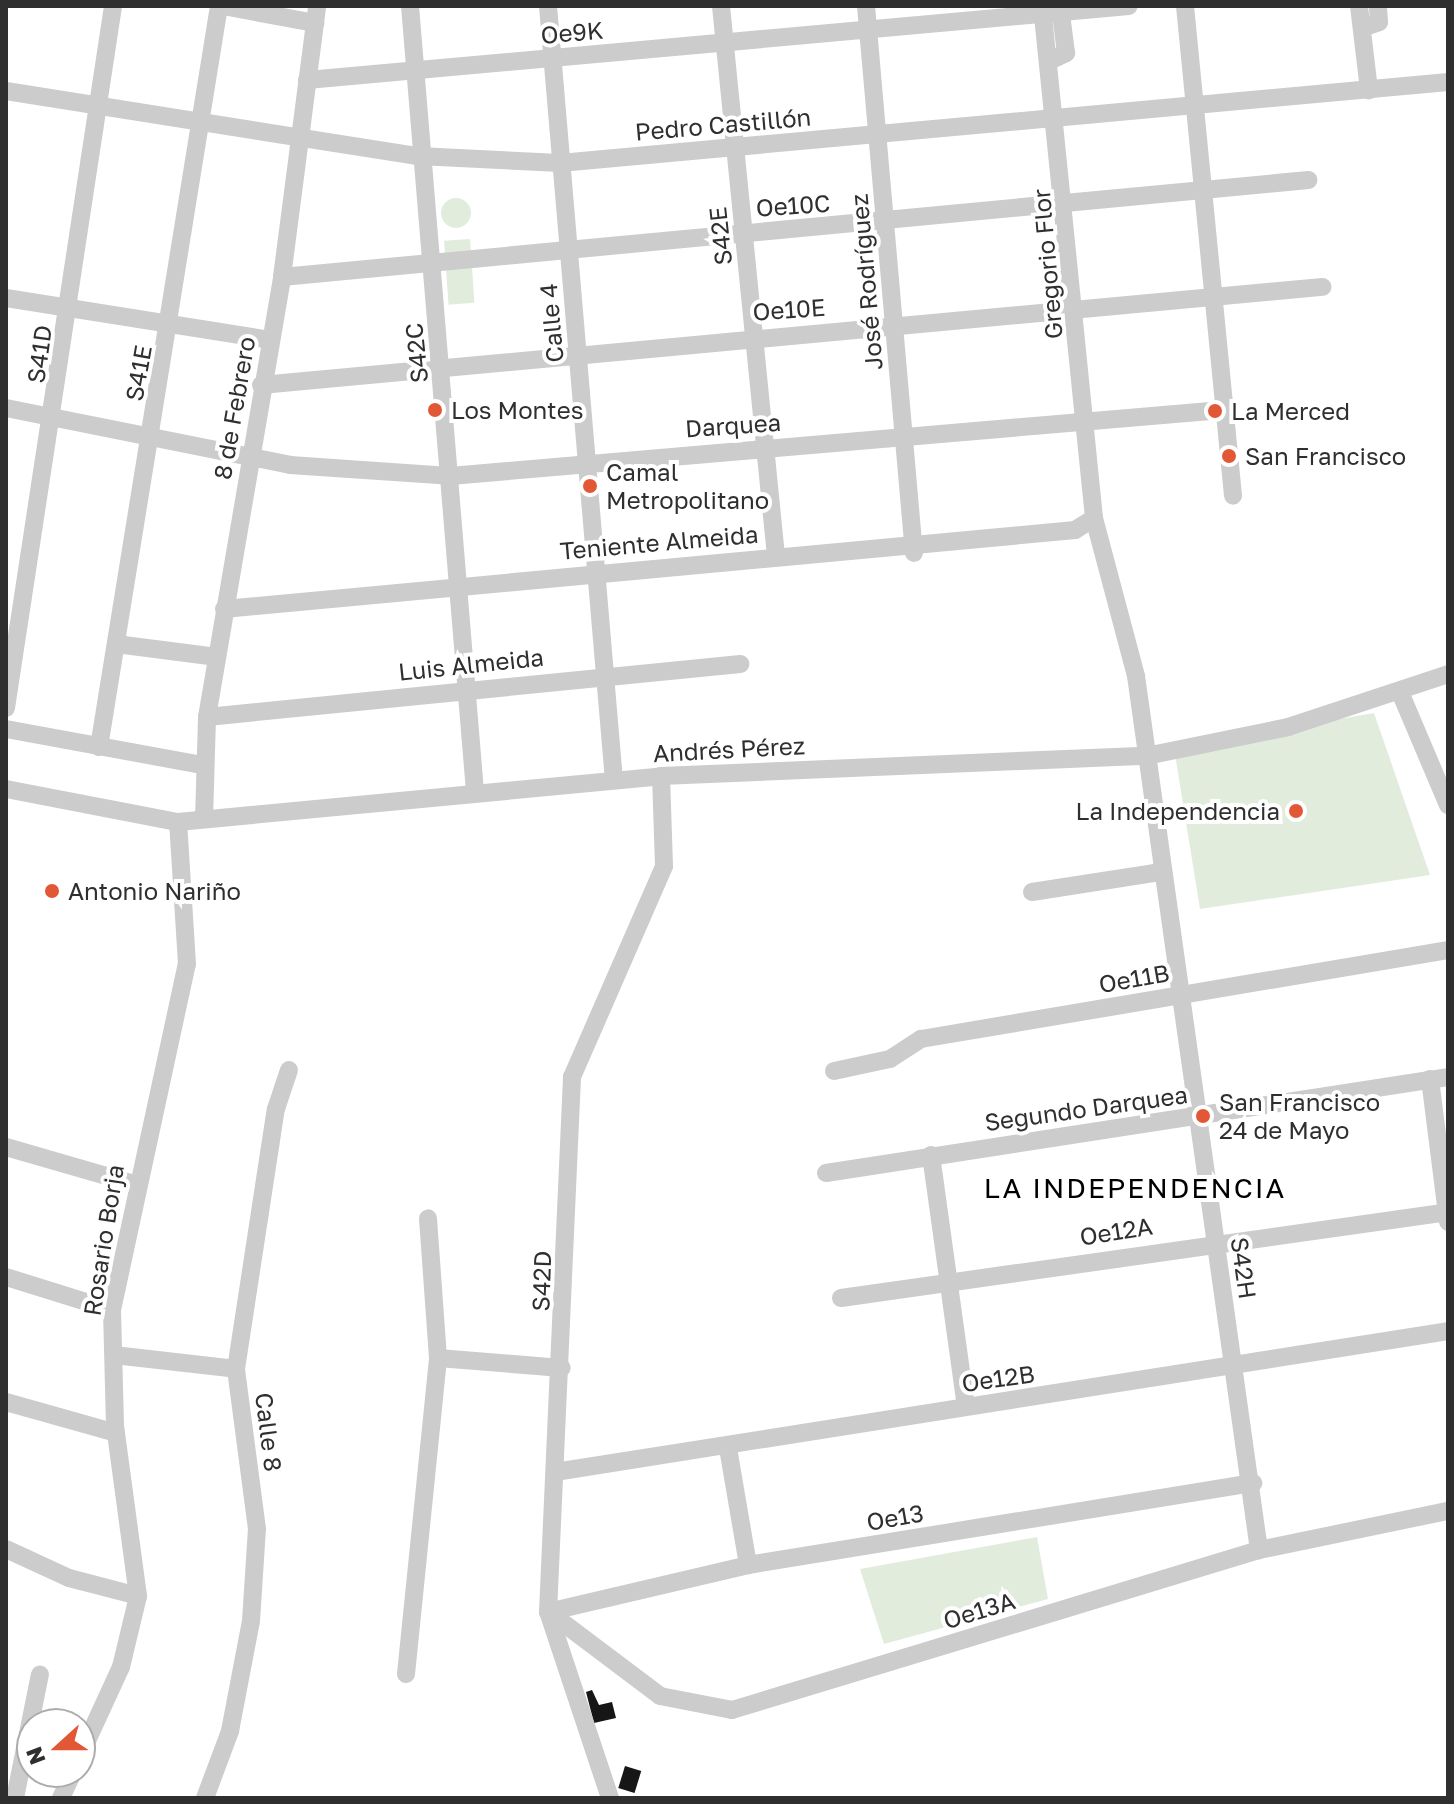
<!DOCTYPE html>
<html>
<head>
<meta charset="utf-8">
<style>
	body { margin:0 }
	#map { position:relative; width:1454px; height:1804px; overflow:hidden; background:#fff; font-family:"Golos Text",sans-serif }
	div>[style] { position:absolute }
	.green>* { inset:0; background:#e1ecdd; transform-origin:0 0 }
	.round { border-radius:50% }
	.building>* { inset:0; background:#161616; transform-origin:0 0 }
	.minor>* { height:18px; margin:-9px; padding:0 9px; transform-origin:9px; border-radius:9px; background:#ccc }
	.dots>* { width:22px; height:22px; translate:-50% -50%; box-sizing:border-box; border:4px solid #fff; border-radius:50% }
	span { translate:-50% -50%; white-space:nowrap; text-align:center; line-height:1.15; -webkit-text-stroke:8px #fff; paint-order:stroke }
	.street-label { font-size:24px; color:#2f2f2f }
	.poi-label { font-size:24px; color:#2f2f2f }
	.left { translate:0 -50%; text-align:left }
	.right { translate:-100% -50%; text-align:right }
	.quarter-label { font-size:28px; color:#000; letter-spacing:2px }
	.frame { position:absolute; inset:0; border:8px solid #2f2f2f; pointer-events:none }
	.north { position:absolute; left:16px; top:1708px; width:80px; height:80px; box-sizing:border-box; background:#fff; border:2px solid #acacac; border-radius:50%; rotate:249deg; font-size:22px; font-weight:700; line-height:32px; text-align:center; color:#2f2f2f }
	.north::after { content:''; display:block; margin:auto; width:28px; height:36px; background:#e25836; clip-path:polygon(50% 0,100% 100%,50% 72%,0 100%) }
</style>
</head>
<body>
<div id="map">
	<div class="green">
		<i class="round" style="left:441px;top:198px;width:30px;height:30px"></i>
		<i style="left:470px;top:239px;width:64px;height:26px;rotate:86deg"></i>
		<i style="clip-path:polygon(1374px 713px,1430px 875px,1200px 909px,1174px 748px)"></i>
		<i style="clip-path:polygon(1037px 1537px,1048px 1599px,884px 1644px,860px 1569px)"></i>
	</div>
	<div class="building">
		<i style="clip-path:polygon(592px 1690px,599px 1705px,612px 1702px,616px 1718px,594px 1723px,586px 1692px)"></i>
		<i style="left:625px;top:1766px;width:17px;height:23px;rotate:17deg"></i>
	</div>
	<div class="minor">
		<i style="left:223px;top:6px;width:94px;rotate:10.5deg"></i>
		<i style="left:410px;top:6px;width:788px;rotate:85.27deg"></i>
		<i style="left:548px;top:6px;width:777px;rotate:85.13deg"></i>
		<i style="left:721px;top:6px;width:553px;rotate:84.29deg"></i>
		<i style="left:866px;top:6px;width:549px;rotate:84.99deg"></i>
		<i style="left:1042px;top:6px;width:515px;rotate:84.2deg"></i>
		<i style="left:1094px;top:518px;width:163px;rotate:75.1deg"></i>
		<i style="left:1136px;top:676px;width:883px;rotate:81.99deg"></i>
		<i style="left:1185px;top:6px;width:492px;rotate:84.4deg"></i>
		<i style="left:1359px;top:6px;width:85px;rotate:83.2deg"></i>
		<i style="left:1362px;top:28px;width:18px;rotate:-19deg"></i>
		<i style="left:1379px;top:22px;width:16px;rotate:-94deg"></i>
		<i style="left:1049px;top:61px;width:19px;rotate:-25deg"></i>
		<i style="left:1066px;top:53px;width:47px;rotate:-97.3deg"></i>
		<i style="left:307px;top:80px;width:825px;rotate:-5.14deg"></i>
		<i style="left:6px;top:91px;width:417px;rotate:9deg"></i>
		<i style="left:418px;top:156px;width:142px;rotate:2.8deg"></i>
		<i style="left:560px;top:163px;width:892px;rotate:-5.21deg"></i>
		<i style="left:282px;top:277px;width:1031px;rotate:-5.4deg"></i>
		<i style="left:6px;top:298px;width:267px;rotate:9deg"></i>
		<i style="left:261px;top:385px;width:1066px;rotate:-5.28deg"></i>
		<i style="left:6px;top:408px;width:290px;rotate:11.3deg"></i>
		<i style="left:290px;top:465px;width:160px;rotate:3.9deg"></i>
		<i style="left:450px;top:476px;width:775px;rotate:-4.89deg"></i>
		<i style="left:224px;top:609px;width:855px;rotate:-5.3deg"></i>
		<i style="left:1075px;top:530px;width:22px;rotate:-32deg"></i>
		<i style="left:116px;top:644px;width:102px;rotate:7.3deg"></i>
		<i style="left:1400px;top:692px;width:123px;rotate:67deg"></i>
		<i style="left:6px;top:708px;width:710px;rotate:-81.33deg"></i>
		<i style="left:207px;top:717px;width:536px;rotate:-5.68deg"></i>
		<i style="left:6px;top:729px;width:200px;rotate:10.4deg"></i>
		<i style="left:99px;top:747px;width:751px;rotate:-80.8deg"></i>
		<i style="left:6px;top:789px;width:175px;rotate:10.9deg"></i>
		<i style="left:178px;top:822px;width:485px;rotate:-5.4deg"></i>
		<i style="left:661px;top:776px;width:485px;rotate:-2.4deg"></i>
		<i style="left:1146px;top:756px;width:145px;rotate:-11.5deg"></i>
		<i style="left:1288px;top:727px;width:169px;rotate:-18.3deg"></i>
		<i style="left:204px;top:819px;width:102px;rotate:-88.3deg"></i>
		<i style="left:207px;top:717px;width:446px;rotate:-80.3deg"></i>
		<i style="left:282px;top:277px;width:273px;rotate:-82.6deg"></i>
		<i style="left:1032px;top:892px;width:131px;rotate:-8.8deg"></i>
		<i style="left:834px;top:1071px;width:57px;rotate:-12.1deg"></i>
		<i style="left:890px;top:1059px;width:37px;rotate:-33deg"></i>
		<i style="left:921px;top:1039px;width:534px;rotate:-9.59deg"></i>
		<i style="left:1430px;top:1079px;width:144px;rotate:82.8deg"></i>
		<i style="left:6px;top:1147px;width:133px;rotate:16.1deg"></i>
		<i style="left:931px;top:1155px;width:253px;rotate:82.1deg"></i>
		<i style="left:826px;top:1173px;width:629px;rotate:-8.77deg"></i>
		<i style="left:6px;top:1277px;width:111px;rotate:17.3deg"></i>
		<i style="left:841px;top:1298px;width:613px;rotate:-8.06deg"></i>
		<i style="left:114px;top:1355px;width:123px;rotate:6.5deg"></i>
		<i style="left:438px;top:1358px;width:124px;rotate:4.6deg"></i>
		<i style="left:6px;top:1402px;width:114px;rotate:15.7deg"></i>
		<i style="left:728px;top:1448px;width:119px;rotate:80.3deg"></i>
		<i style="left:555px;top:1472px;width:904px;rotate:-8.97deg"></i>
		<i style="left:6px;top:1549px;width:69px;rotate:24.7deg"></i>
		<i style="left:69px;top:1578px;width:71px;rotate:14.6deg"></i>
		<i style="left:548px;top:1612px;width:205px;rotate:-13.2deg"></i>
		<i style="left:748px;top:1565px;width:512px;rotate:-9.22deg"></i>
		<i style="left:550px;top:1613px;width:138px;rotate:37deg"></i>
		<i style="left:660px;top:1696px;width:73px;rotate:11deg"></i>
		<i style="left:732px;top:1710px;width:551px;rotate:-16.89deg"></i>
		<i style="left:1259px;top:1550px;width:193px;rotate:-11.7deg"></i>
		<i style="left:406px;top:1674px;width:318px;rotate:-84.2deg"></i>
		<i style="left:438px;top:1358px;width:140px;rotate:-94.1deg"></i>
		<i style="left:80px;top:1756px;width:98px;rotate:-65.3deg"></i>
		<i style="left:121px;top:1667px;width:73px;rotate:-76.5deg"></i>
		<i style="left:138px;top:1596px;width:173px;rotate:-97.7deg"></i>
		<i style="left:115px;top:1425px;width:115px;rotate:-91.5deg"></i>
		<i style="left:112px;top:1310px;width:354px;rotate:-77.8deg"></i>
		<i style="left:187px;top:964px;width:142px;rotate:-93.6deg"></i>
		<i style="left:15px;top:1798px;width:126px;rotate:-78.6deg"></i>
		<i style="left:61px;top:1798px;width:29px;rotate:-65deg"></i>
		<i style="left:205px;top:1798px;width:72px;rotate:-69.5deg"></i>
		<i style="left:230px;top:1731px;width:112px;rotate:-79.2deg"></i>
		<i style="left:251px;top:1621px;width:92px;rotate:-86.3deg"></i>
		<i style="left:257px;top:1529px;width:161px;rotate:-97.5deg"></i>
		<i style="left:236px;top:1369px;width:263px;rotate:-81.3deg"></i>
		<i style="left:276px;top:1109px;width:41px;rotate:-71.6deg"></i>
		<i style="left:610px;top:1798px;width:196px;rotate:-108.4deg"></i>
		<i style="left:548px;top:1612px;width:536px;rotate:-87.43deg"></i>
		<i style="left:572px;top:1077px;width:230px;rotate:-66.4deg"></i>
		<i style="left:664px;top:866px;width:90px;rotate:-91.9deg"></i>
	</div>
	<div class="dots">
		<i style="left:435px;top:410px;background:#e25836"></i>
		<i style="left:1215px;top:411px;background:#e25836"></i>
		<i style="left:1229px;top:456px;background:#e25836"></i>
		<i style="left:590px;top:486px;background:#e25836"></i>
		<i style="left:1296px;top:811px;background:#e25836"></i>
		<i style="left:52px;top:891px;background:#e25836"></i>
		<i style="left:1203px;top:1116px;background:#e25836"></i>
	</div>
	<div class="street-label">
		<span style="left:572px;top:32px;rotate:-5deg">Oe9K</span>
		<span style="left:723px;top:124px;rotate:-5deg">Pedro Castillón</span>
		<span style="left:793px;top:205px;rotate:-4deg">Oe10C</span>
		<span style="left:720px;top:236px;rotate:-96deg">S42E</span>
		<span style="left:1047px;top:264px;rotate:-95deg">Gregorio Flor</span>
		<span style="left:866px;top:282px;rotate:-95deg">José Rodríguez</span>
		<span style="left:789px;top:309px;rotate:-4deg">Oe10E</span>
		<span style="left:551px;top:323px;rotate:-95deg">Calle 4</span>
		<span style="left:416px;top:353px;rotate:-96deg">S42C</span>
		<span style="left:39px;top:354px;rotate:-82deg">S41D</span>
		<span style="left:138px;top:373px;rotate:-80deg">S41E</span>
		<span style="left:234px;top:408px;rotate:-80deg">8 de Febrero</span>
		<span style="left:733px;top:425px;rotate:-4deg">Darquea</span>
		<span style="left:659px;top:542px;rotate:-5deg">Teniente Almeida</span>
		<span style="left:471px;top:664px;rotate:-6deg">Luis Almeida</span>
		<span style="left:729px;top:749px;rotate:-3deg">Andrés Pérez</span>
		<span style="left:1134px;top:978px;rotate:-10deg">Oe11B</span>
		<span style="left:1086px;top:1108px;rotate:-8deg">Segundo Darquea</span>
		<span style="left:1116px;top:1231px;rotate:-9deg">Oe12A</span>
		<span style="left:103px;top:1240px;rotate:-81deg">Rosario Borja</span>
		<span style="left:1244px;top:1268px;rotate:82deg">S42H</span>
		<span style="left:541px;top:1281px;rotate:-88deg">S42D</span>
		<span style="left:998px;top:1378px;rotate:-8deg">Oe12B</span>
		<span style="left:269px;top:1432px;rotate:83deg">Calle 8</span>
		<span style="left:895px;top:1517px;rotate:-10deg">Oe13</span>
		<span style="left:979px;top:1610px;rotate:-17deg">Oe13A</span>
	</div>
	<div class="poi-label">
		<span class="left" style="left:451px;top:410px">Los Montes</span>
		<span class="left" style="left:1231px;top:411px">La Merced</span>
		<span class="left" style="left:1245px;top:456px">San Francisco</span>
		<span class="left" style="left:606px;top:486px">Camal<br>Metropolitano</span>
		<span class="right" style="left:1280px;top:811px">La Independencia</span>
		<span class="left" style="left:68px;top:891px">Antonio Nariño</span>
		<span class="left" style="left:1219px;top:1116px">San Francisco<br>24 de Mayo</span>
	</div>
	<div class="quarter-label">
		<span style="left:1135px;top:1188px">LA INDEPENDENCIA</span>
	</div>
	<div class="frame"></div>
	<div class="north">N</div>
</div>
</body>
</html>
